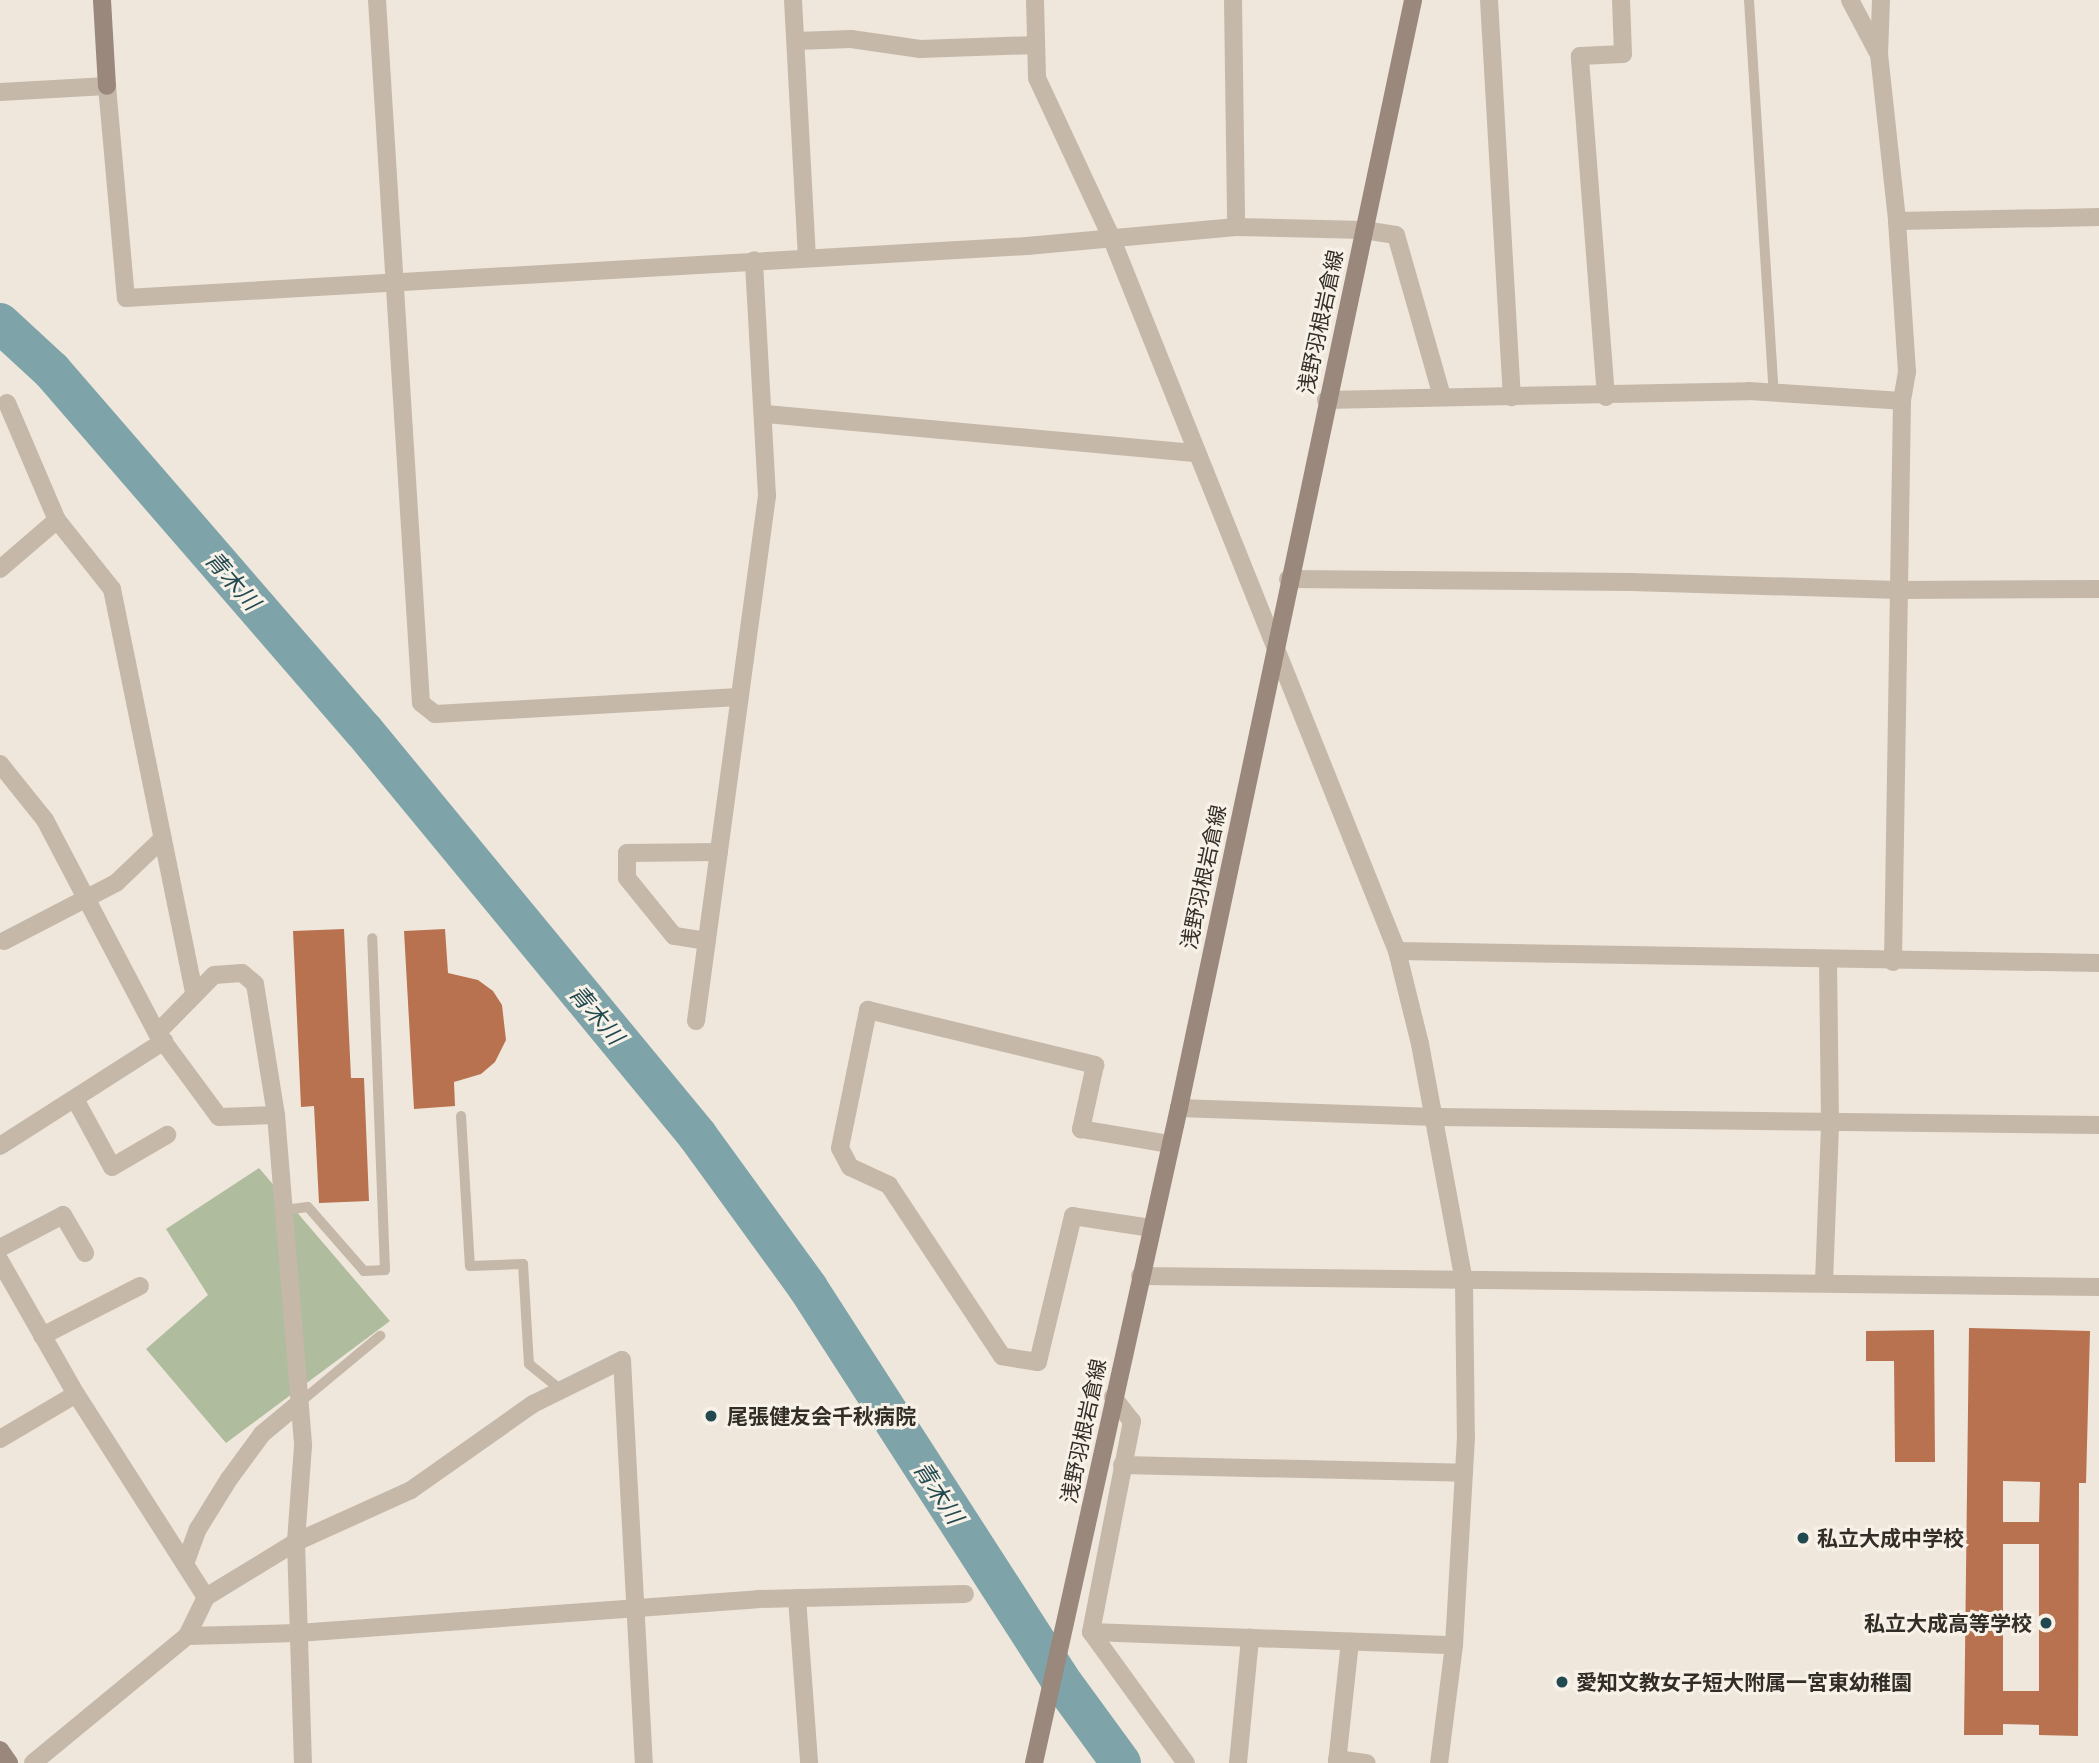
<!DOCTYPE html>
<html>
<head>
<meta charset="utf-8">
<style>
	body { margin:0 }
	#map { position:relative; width:2099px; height:1763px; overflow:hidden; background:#efe7dc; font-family:Lato,"Noto Sans JP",sans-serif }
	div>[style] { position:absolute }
	.green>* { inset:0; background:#afbc9e }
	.river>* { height:40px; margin:-20px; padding:0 20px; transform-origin:20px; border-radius:20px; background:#7ea3a9 }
	.building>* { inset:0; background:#b87250 }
	.lane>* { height:10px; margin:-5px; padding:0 5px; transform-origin:5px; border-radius:5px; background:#c5b8a9 }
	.street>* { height:18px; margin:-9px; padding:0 9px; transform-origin:9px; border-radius:9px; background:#c5b8a9 }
	.secondary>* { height:18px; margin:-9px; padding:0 9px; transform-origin:9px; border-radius:9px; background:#99887b }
	.dots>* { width:19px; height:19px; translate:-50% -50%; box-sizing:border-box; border:4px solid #f7f1e8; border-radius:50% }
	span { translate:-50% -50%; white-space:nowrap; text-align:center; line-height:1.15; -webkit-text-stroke:6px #f7f1e8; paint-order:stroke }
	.street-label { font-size:21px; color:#332d28 }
	.poi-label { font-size:21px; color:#332d28; font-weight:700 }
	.left { translate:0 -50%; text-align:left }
	.right { translate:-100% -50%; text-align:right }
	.water-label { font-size:23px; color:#224950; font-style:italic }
</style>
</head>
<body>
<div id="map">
	<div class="green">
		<i style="clip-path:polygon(259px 1168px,390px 1321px,226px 1443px,146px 1349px,208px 1295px,166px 1229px)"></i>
	</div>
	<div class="river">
		<i style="left:0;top:323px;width:71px;rotate:42.7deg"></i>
		<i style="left:52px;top:371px;width:476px;rotate:49.1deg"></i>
		<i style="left:364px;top:731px;width:524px;rotate:50.5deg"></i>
		<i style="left:697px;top:1135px;width:189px;rotate:54deg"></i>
		<i style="left:808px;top:1288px;width:464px;rotate:57.2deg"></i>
		<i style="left:1059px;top:1678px;width:105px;rotate:53.9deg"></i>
	</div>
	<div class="building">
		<i style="clip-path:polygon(344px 929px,351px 1078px,364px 1078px,369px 1201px,319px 1203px,314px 1106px,301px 1107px,293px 931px)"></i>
		<i style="clip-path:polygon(445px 929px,448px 973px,478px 980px,493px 991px,502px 1005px,506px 1040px,495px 1062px,481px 1074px,454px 1082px,455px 1106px,414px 1109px,404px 931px)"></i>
		<i style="clip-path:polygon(evenodd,1969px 1328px,2090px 1331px,2086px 1483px,2079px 1483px,2078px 1736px,2039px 1735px,2039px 1725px,2003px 1724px,2003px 1735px,1964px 1735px,1969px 1328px,2003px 1481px,2040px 1482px,2039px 1522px,2003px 1522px,2003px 1481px,1969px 1328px,2003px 1544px,2039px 1544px,2039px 1691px,2003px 1691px,2003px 1544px)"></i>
		<i style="clip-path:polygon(1934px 1330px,1935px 1462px,1895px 1462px,1894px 1361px,1866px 1361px,1866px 1331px)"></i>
	</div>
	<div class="lane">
		<i style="left:1749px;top:0;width:393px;rotate:86.4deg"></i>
		<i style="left:461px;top:1116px;width:150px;rotate:86.6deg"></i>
		<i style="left:470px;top:1266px;width:53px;rotate:-2.2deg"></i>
		<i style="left:523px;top:1264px;width:100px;rotate:86.6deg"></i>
		<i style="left:529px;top:1364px;width:41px;rotate:39.1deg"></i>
		<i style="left:284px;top:1210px;width:24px;rotate:-7deg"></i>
		<i style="left:308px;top:1207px;width:85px;rotate:48.8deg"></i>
		<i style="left:364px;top:1271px;width:21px;rotate:-3deg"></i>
		<i style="left:385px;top:1270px;width:332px;rotate:-92.2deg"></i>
		<i style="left:298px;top:1404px;width:107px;rotate:-39.7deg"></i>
	</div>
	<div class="street">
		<i style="left:377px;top:0;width:704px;rotate:86.42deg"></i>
		<i style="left:421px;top:703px;width:18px;rotate:38deg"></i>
		<i style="left:435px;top:714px;width:304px;rotate:-3.2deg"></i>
		<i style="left:793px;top:0;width:257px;rotate:86.9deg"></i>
		<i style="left:1035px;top:0;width:78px;rotate:88.5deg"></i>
		<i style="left:1037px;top:78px;width:175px;rotate:65deg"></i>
		<i style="left:1111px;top:237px;width:769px;rotate:68.17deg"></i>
		<i style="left:1397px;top:951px;width:96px;rotate:76.1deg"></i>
		<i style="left:1420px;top:1044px;width:242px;rotate:79.5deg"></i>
		<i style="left:1464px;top:1282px;width:155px;rotate:89.3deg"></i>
		<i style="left:1466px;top:1437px;width:208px;rotate:93.3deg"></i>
		<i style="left:1454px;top:1645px;width:119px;rotate:97.2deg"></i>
		<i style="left:1233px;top:0;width:227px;rotate:89.2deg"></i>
		<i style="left:1489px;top:0;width:398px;rotate:86.7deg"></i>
		<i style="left:1850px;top:0;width:58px;rotate:62.1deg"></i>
		<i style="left:1881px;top:0;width:54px;rotate:92.1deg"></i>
		<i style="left:1879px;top:54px;width:168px;rotate:83.8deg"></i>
		<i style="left:1897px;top:221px;width:151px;rotate:86.2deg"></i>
		<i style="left:1907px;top:372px;width:29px;rotate:100deg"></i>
		<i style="left:1902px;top:401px;width:561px;rotate:90.92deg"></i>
		<i style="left:796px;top:41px;width:55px;rotate:-2.1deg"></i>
		<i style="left:851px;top:39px;width:70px;rotate:8.2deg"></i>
		<i style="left:920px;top:49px;width:116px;rotate:-2deg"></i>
		<i style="left:0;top:92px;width:107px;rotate:-3.2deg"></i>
		<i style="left:107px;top:86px;width:213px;rotate:84.9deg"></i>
		<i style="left:126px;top:298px;width:902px;rotate:-3.3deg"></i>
		<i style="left:1027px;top:246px;width:210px;rotate:-5.2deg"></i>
		<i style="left:1236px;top:227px;width:128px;rotate:1.3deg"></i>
		<i style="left:1364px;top:230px;width:32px;rotate:9deg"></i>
		<i style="left:1396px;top:235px;width:168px;rotate:74.1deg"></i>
		<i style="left:1897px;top:221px;width:202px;rotate:-1.1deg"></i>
		<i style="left:1606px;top:397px;width:342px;rotate:-94.4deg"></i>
		<i style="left:1580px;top:56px;width:43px;rotate:-2.7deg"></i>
		<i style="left:1623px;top:54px;width:54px;rotate:-92.1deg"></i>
		<i style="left:1326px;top:400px;width:423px;rotate:-1.2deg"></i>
		<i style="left:1749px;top:391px;width:153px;rotate:3.7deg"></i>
		<i style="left:7px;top:403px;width:127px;rotate:66.9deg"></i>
		<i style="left:57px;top:520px;width:88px;rotate:51.4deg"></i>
		<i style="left:112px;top:589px;width:412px;rotate:78.5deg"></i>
		<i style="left:766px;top:414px;width:430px;rotate:5.2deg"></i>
		<i style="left:0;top:569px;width:75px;rotate:-40.7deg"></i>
		<i style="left:1288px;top:579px;width:343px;rotate:0.5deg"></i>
		<i style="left:1631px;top:582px;width:267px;rotate:1.7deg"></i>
		<i style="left:1898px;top:590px;width:201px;rotate:-0.3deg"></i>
		<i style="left:0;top:764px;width:72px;rotate:51.2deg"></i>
		<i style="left:45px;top:820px;width:241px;rotate:62.3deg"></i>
		<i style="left:157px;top:1033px;width:104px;rotate:53.6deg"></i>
		<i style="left:219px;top:1117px;width:57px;rotate:-2deg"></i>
		<i style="left:4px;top:941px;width:126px;rotate:-27.4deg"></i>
		<i style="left:116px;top:883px;width:62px;rotate:-43.7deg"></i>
		<i style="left:707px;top:941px;width:33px;rotate:-171deg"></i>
		<i style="left:674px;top:936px;width:75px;rotate:-129deg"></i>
		<i style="left:627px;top:878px;width:25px;rotate:-90deg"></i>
		<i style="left:627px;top:853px;width:92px;rotate:-0.6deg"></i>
		<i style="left:1397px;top:951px;width:702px;rotate:0.98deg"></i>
		<i style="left:696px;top:1021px;width:530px;rotate:-82.3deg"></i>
		<i style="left:767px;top:496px;width:236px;rotate:-93.2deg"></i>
		<i style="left:157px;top:1033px;width:81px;rotate:-45.5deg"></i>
		<i style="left:214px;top:975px;width:28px;rotate:-4deg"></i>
		<i style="left:242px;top:973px;width:17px;rotate:40deg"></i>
		<i style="left:255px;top:984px;width:133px;rotate:80.9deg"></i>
		<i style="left:276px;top:1115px;width:332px;rotate:85.3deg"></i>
		<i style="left:303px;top:1446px;width:96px;rotate:94.2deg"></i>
		<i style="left:296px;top:1542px;width:221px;rotate:88.2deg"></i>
		<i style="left:75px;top:1099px;width:77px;rotate:61.4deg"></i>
		<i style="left:112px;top:1167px;width:64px;rotate:-30.2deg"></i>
		<i style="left:1179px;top:1108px;width:256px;rotate:2deg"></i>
		<i style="left:1435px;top:1117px;width:664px;rotate:0.69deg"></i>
		<i style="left:0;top:1146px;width:195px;rotate:-32.6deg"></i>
		<i style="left:1151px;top:1228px;width:79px;rotate:-171.3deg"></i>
		<i style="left:1073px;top:1216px;width:150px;rotate:103.5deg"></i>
		<i style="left:1038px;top:1362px;width:36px;rotate:-171deg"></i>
		<i style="left:1002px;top:1356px;width:205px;rotate:-123.5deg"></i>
		<i style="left:889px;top:1185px;width:43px;rotate:-155.2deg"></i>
		<i style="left:850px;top:1167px;width:21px;rotate:-118deg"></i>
		<i style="left:840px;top:1148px;width:141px;rotate:-78.5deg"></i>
		<i style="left:868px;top:1010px;width:234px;rotate:13.6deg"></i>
		<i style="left:1095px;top:1065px;width:66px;rotate:102.3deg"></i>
		<i style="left:1081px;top:1129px;width:90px;rotate:9.6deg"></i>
		<i style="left:0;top:1248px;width:71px;rotate:-27.6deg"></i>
		<i style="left:63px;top:1215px;width:44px;rotate:59.9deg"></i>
		<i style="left:0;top:1261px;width:153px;rotate:60.3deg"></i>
		<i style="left:76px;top:1394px;width:241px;rotate:57.4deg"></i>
		<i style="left:1140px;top:1276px;width:959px;rotate:0.66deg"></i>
		<i style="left:1824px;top:1282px;width:159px;rotate:-87.8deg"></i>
		<i style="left:1830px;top:1123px;width:161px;rotate:-90.7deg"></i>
		<i style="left:42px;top:1336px;width:110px;rotate:-27deg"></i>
		<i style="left:1113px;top:1397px;width:31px;rotate:52deg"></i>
		<i style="left:1132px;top:1421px;width:215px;rotate:101deg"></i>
		<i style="left:1091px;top:1632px;width:162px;rotate:54.1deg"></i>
		<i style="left:0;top:1439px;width:88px;rotate:-30.6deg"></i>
		<i style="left:1122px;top:1465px;width:342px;rotate:1.3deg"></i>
		<i style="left:185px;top:1564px;width:37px;rotate:-70deg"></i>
		<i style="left:198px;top:1529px;width:59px;rotate:-58.2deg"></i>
		<i style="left:229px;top:1479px;width:56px;rotate:-53.7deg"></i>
		<i style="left:262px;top:1434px;width:47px;rotate:-39.8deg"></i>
		<i style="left:797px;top:1598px;width:165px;rotate:85.8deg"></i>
		<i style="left:1091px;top:1632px;width:363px;rotate:2.1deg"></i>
		<i style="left:187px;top:1636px;width:111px;rotate:-1.5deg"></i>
		<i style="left:298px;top:1633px;width:461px;rotate:-4.2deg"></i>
		<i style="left:758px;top:1599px;width:207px;rotate:-1.4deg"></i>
		<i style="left:1337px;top:1759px;width:30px;rotate:8deg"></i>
		<i style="left:33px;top:1763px;width:200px;rotate:-39.5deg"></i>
		<i style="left:187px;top:1636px;width:43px;rotate:-64deg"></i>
		<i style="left:206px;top:1597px;width:105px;rotate:-31.4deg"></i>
		<i style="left:296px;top:1542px;width:126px;rotate:-24.3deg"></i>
		<i style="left:411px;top:1490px;width:149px;rotate:-35.2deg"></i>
		<i style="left:533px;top:1404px;width:99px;rotate:-26.3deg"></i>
		<i style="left:622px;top:1360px;width:404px;rotate:86.9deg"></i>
		<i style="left:1238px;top:1763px;width:126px;rotate:-84.5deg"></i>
		<i style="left:1337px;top:1763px;width:122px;rotate:-83.9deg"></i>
	</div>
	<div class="secondary">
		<i style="left:102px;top:0;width:86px;rotate:86.7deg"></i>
		<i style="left:0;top:1750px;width:16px;rotate:55deg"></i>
		<i style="left:1034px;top:1763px;width:671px;rotate:-77.52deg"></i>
		<i style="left:1179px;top:1108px;width:1132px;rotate:-78.07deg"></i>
	</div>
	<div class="dots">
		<i style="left:711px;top:1416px;background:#224950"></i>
		<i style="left:1803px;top:1538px;background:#224950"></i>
		<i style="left:2046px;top:1623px;background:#224950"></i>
		<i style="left:1562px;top:1682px;background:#224950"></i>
	</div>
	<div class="street-label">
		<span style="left:1320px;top:322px;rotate:-78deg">浅野羽根岩倉線</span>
		<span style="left:1203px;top:877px;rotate:-78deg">浅野羽根岩倉線</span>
		<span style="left:1083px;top:1431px;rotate:-78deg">浅野羽根岩倉線</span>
	</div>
	<div class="poi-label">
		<span class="left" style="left:727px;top:1416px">尾張健友会千秋病院</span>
		<span class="left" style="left:1817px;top:1538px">私立大成中学校</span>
		<span class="right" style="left:2032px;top:1623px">私立大成高等学校</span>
		<span class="left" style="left:1576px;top:1682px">愛知文教女子短大附属一宮東幼稚園</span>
	</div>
	<div class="water-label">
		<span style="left:233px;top:580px;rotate:49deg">青木川</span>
		<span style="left:597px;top:1014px;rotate:50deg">青木川</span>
		<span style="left:939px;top:1492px;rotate:57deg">青木川</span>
	</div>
</div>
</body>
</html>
